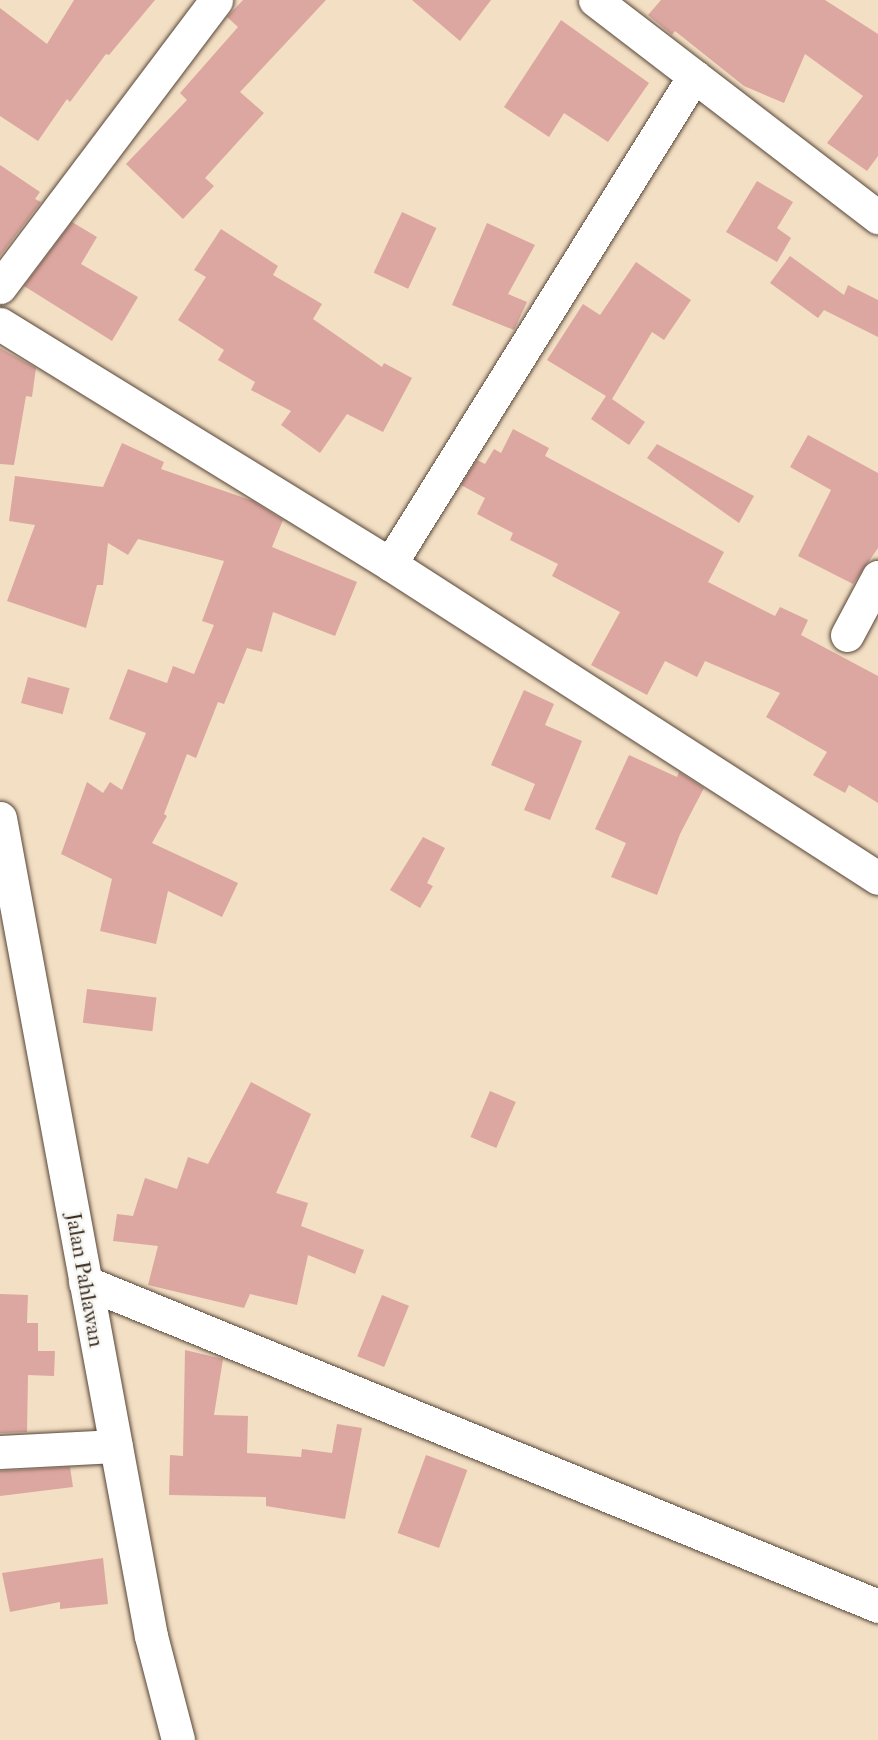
<!DOCTYPE html>
<html>
<head>
<meta charset="utf-8">
<style>
	body { margin:0 }
	#map { position:relative; width:878px; height:1740px; overflow:hidden; background:#f3dfc4; font-family:"IM FELL French Canon",serif }
	div>[style] { position:absolute }
	.building>* { inset:0; background:#dca7a0; transform-origin:0 0 }
	.roads { filter:drop-shadow(0 0 2px #574537) drop-shadow(0 0 2px #574537) }
	.minor>* { height:33px; margin:-16.5px; padding:0 16.5px; transform-origin:16.5px; border-radius:16.5px; background:#fff }
	.highway>* { height:33px; margin:-16.5px; padding:0 16.5px; transform-origin:16.5px; border-radius:16.5px; background:#fff }
	span { translate:-50% -50%; white-space:nowrap; text-align:center; line-height:1.15; -webkit-text-stroke:5px #f6f6f2; paint-order:stroke }
	.street-label { font-size:21px; color:#3b2a1e }
</style>
</head>
<body>
<div id="map">
	<div class="building">
		<i style="clip-path:polygon(74px 0,155px 0,109px 55px,106px 54px,70px 102px,67px 99px,38px 141px,0 116px,0 8px,47px 44px)"></i>
		<i style="clip-path:polygon(243px 0,326px 0,240px 92px,264px 113px,205px 178px,214px 186px,183px 219px,126px 164px,187px 100px,180px 93px,238px 27px,227px 17px)"></i>
		<i style="clip-path:polygon(412px 0,491px 0,460px 41px)"></i>
		<i style="clip-path:polygon(661px 0,825px 0,878px 34px,878px 156px,867px 171px,827px 143px,863px 96px,805px 54px,784px 103px,744px 86px,675px 31px,672px 35px,648px 15px)"></i>
		<i style="clip-path:polygon(561px 20px,649px 83px,608px 142px,564px 113px,549px 137px,504px 107px)"></i>
		<i style="clip-path:polygon(0 165px,40px 192px,35px 199px,41px 202px,0 256px)"></i>
		<i style="clip-path:polygon(757px 181px,793px 202px,777px 228px,791px 238px,777px 262px,726px 232px)"></i>
		<i style="left:402px;top:212px;width:38px;height:67px;rotate:25deg"></i>
		<i style="clip-path:polygon(72px 222px,97px 237px,81px 264px,138px 297px,112px 341px,24px 286px)"></i>
		<i style="clip-path:polygon(487px 223px,535px 245px,508px 294px,527px 302px,514px 330px,452px 305px)"></i>
		<i style="clip-path:polygon(221px 229px,278px 266px,273px 275px,322px 304px,313px 319px,382px 367px,384px 363px,412px 378px,383px 432px,347px 414px,320px 453px,281px 425px,291px 411px,251px 390px,255px 382px,218px 360px,224px 350px,178px 320px,206px 277px,194px 270px)"></i>
		<i style="clip-path:polygon(790px 256px,844px 295px,848px 285px,878px 300px,878px 337px,824px 310px,818px 318px,770px 283px)"></i>
		<i style="clip-path:polygon(636px 262px,691px 300px,664px 340px,652px 332px,612px 399px,645px 422px,629px 445px,591px 419px,606px 396px,547px 360px,583px 304px,600px 315px)"></i>
		<i style="clip-path:polygon(0 348px,36px 368px,32px 397px,26px 396px,14px 465px,0 464px)"></i>
		<i style="clip-path:polygon(513px 429px,549px 448px,545px 456px,724px 552px,708px 582px,775px 616px,780px 607px,808px 620px,801px 635px,878px 676px,878px 803px,849px 785px,845px 793px,813px 775px,827px 752px,766px 717px,780px 693px,705px 661px,697px 677px,665px 661px,647px 695px,591px 665px,620px 612px,552px 576px,558px 564px,510px 540px,513px 533px,477px 514px,485px 498px,461px 485px,477px 460px,485px 464px,494px 449px,501px 453px)"></i>
		<i style="clip-path:polygon(808px 435px,878px 473px,878px 548px,853px 584px,798px 556px,831px 490px,790px 467px)"></i>
		<i style="clip-path:polygon(122px 443px,164px 462px,161px 469px,253px 501px,283px 520px,272px 547px,357px 582px,335px 636px,273px 612px,262px 652px,247px 648px,224px 704px,218px 702px,196px 758px,187px 754px,164px 814px,167px 816px,152px 843px,238px 883px,222px 917px,168px 891px,156px 944px,100px 931px,112px 879px,61px 854px,87px 782px,103px 793px,110px 782px,122px 790px,146px 733px,109px 719px,128px 669px,167px 683px,173px 666px,194px 674px,214px 625px,202px 621px,224px 561px,138px 539px,128px 555px,108px 543px,103px 585px,97px 585px,86px 628px,7px 601px,35px 525px,9px 521px,15px 476px,103px 487px)"></i>
		<i style="clip-path:polygon(657px 444px,754px 496px,739px 523px,647px 458px)"></i>
		<i style="left:28px;top:677px;width:43px;height:27px;rotate:15deg"></i>
		<i style="clip-path:polygon(524px 690px,554px 704px,545px 725px,582px 741px,550px 820px,524px 810px,535px 784px,491px 765px)"></i>
		<i style="clip-path:polygon(629px 755px,677px 777px,679px 772px,704px 788px,680px 834px,657px 895px,611px 877px,626px 843px,595px 829px)"></i>
		<i style="clip-path:polygon(423px 837px,445px 848px,427px 883px,433px 886px,420px 908px,390px 890px)"></i>
		<i style="left:87px;top:989px;width:70px;height:34px;rotate:7deg"></i>
		<i style="clip-path:polygon(251px 1082px,311px 1114px,276px 1193px,308px 1203px,301px 1226px,364px 1250px,355px 1274px,308px 1255px,297px 1305px,250px 1294px,244px 1308px,148px 1285px,158px 1246px,113px 1241px,117px 1214px,133px 1216px,145px 1178px,177px 1189px,188px 1157px,208px 1164px)"></i>
		<i style="left:490px;top:1091px;width:28px;height:50px;rotate:23deg"></i>
		<i style="clip-path:polygon(0 1294px,28px 1295px,27px 1323px,38px 1323px,38px 1351px,55px 1351px,54px 1376px,28px 1375px,27px 1432px,0 1433px)"></i>
		<i style="left:382px;top:1295px;width:29px;height:66px;rotate:22deg"></i>
		<i style="clip-path:polygon(185px 1350px,223px 1359px,214px 1415px,248px 1416px,247px 1453px,301px 1457px,302px 1449px,332px 1453px,337px 1424px,362px 1428px,345px 1519px,266px 1506px,266px 1497px,169px 1495px,170px 1455px,183px 1456px)"></i>
		<i style="left:426px;top:1455px;width:44px;height:83px;rotate:20deg"></i>
		<i style="clip-path:polygon(70px 1467px,73px 1487px,0 1496px,0 1471px)"></i>
		<i style="clip-path:polygon(103px 1558px,108px 1604px,60px 1609px,60px 1602px,10px 1612px,2px 1573px)"></i>
	</div>
	<div class="roads">
		<div class="minor">
			<i style="left:595px;top:0;width:357px;rotate:37.5deg"></i>
			<i style="left:0;top:287px;width:359px;rotate:-53deg"></i>
			<i style="left:0;top:324px;width:458px;rotate:31.6deg"></i>
			<i style="left:390px;top:564px;width:580px;rotate:32.76deg"></i>
			<i style="left:390px;top:564px;width:575px;rotate:-58.08deg"></i>
			<i style="left:847px;top:635px;width:66px;rotate:-61.9deg"></i>
			<i style="left:85px;top:1282px;width:857px;rotate:22.22deg"></i>
			<i style="left:0;top:1452px;width:116px;rotate:-3deg"></i>
		</div>
		<div class="highway">
			<i style="left:0;top:818px;width:832px;rotate:79.54deg"></i>
			<i style="left:151px;top:1636px;width:107px;rotate:75.4deg"></i>
		</div>
	</div>
	<div class="street-label">
		<span style="left:85px;top:1280px;rotate:80deg">Jalan Pahlawan</span>
	</div>
</div>
</body>
</html>
